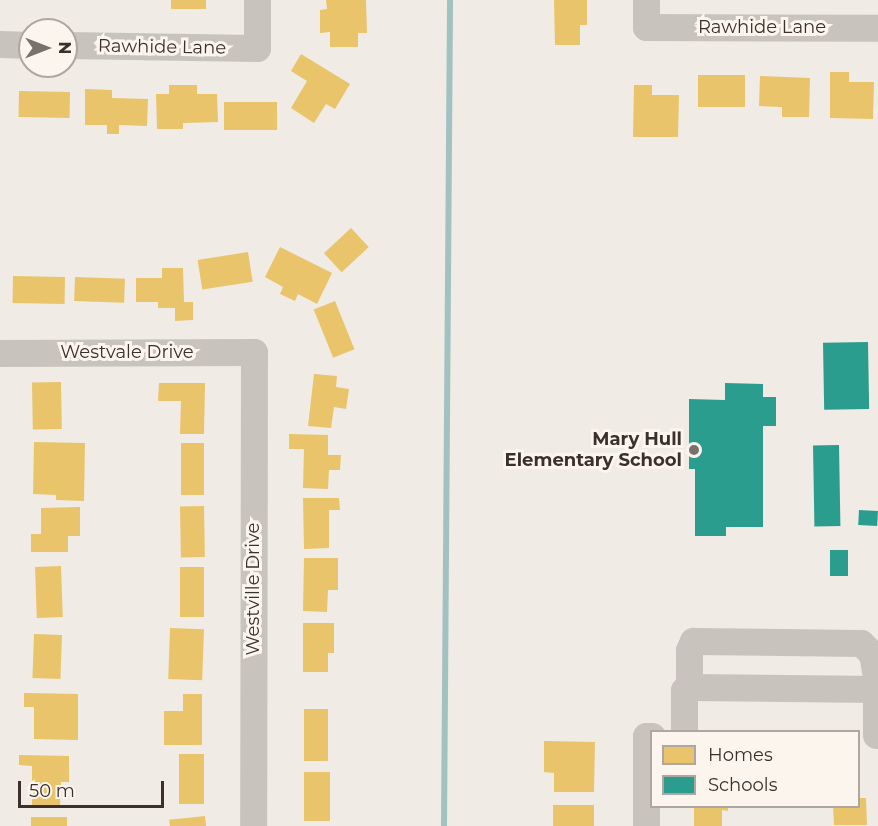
<!DOCTYPE html>
<html>
<head>
<meta charset="utf-8">
<style>
	body { margin:0 }
	#map { position:relative; width:878px; height:826px; overflow:hidden; background:#f0ebe5; font-family:Montserrat,sans-serif }
	div>[style] { position:absolute }
	.homes>* { inset:0; background:#e9c46a; transform-origin:0 0 }
	.schools>* { inset:0; background:#2a9d8f; transform-origin:0 0 }
	.stream>* { height:6px; margin:-3px; padding:0 3px; transform-origin:3px; border-radius:3px; background:#a1c2c1 }
	.minor>* { height:27px; margin:-13.5px; padding:0 13.5px; transform-origin:13.5px; border-radius:13.5px; background:#c9c3be }
	.dots>* { width:16px; height:16px; translate:-50% -50%; box-sizing:border-box; border:3px solid #fbf5ee; border-radius:50% }
	span { translate:-50% -50%; white-space:nowrap; text-align:center; line-height:1.15; -webkit-text-stroke:6px #fbf5ee; paint-order:stroke }
	.street-label { font-size:18px; color:#3b302b }
	.poi-label { font-size:18px; color:#3b302b; font-weight:700 }
	.right { translate:-100% -50%; text-align:right }
	.legend { position:absolute; left:650px; top:730px; width:210px; height:78px; box-sizing:border-box; background:#fbf5ee; border:2px solid #aea6a0; margin:0; padding:8px 10px; list-style:none; font-size:18px; color:#3b302b }
	.legend li { display:flex; align-items:center; gap:12px; height:30px }
	.legend b { width:30px; border:2px solid #aea6a0 }
	.north { position:absolute; left:18px; top:18px; width:60px; height:60px; box-sizing:border-box; background:#fbf5ee; border:2px solid #aea6a0; border-radius:50%; rotate:90deg; font-size:16px; font-weight:700; line-height:24px; text-align:center; color:#3b302b }
	.north::after { content:''; display:block; margin:auto; width:21px; height:27px; background:#7a716c; clip-path:polygon(50% 0,100% 100%,50% 72%,0 100%) }
	.scale { position:absolute; left:18px; top:781px; width:146px; height:27px; box-sizing:border-box; border:3px solid #3b302b; border-top:0; padding-left:8px; font-size:18px; line-height:21px; white-space:nowrap; color:#3b302b; -webkit-text-stroke:4px #fbf5ee; paint-order:stroke }
</style>
</head>
<body>
<div id="map">
	<div class="homes">
		<i style="left:171px;top:0;width:35px;height:9px"></i>
		<i style="clip-path:polygon(326px 0,366px 0,367px 33px,358px 33px,358px 47px,330px 47px,330px 32px,320px 33px,320px 10px,327px 9px)"></i>
		<i style="clip-path:polygon(554px 0,587px 0,587px 25px,580px 25px,580px 45px,555px 45px)"></i>
		<i style="clip-path:polygon(301px 54px,350px 84px,335px 109px,326px 104px,314px 123px,291px 108px,307px 81px,291px 71px)"></i>
		<i style="clip-path:polygon(830px 72px,849px 72px,849px 82px,874px 82px,873px 119px,830px 118px)"></i>
		<i style="left:745px;top:75px;width:32px;height:47px;rotate:90deg"></i>
		<i style="clip-path:polygon(760px 76px,810px 78px,809px 117px,782px 117px,782px 107px,759px 106px)"></i>
		<i style="clip-path:polygon(169px 85px,197px 85px,197px 94px,217px 94px,218px 122px,183px 123px,183px 129px,157px 129px,156px 94px,169px 94px)"></i>
		<i style="clip-path:polygon(634px 85px,652px 85px,652px 95px,679px 95px,678px 137px,633px 137px)"></i>
		<i style="clip-path:polygon(85px 89px,112px 90px,112px 98px,148px 99px,147px 126px,119px 125px,119px 134px,107px 134px,107px 125px,85px 125px)"></i>
		<i style="left:19px;top:91px;width:51px;height:26px;rotate:1deg"></i>
		<i style="left:277px;top:102px;width:28px;height:53px;rotate:90deg"></i>
		<i style="left:351px;top:228px;width:26px;height:37px;rotate:47deg"></i>
		<i style="clip-path:polygon(280px 247px,332px 273px,317px 304px,298px 294px,295px 301px,280px 294px,283px 287px,265px 277px)"></i>
		<i style="left:248px;top:252px;width:30px;height:51px;rotate:81deg"></i>
		<i style="clip-path:polygon(162px 268px,183px 268px,184px 302px,193px 302px,193px 320px,175px 321px,175px 308px,158px 308px,158px 302px,136px 302px,136px 278px,162px 278px)"></i>
		<i style="left:13px;top:276px;width:52px;height:27px;rotate:1deg"></i>
		<i style="left:75px;top:277px;width:50px;height:24px;rotate:2deg"></i>
		<i style="left:335px;top:301px;width:52px;height:23px;rotate:68deg"></i>
		<i style="clip-path:polygon(314px 374px,337px 376px,336px 387px,349px 389px,346px 409px,334px 407px,331px 428px,308px 426px)"></i>
		<i style="left:61px;top:382px;width:47px;height:29px;rotate:89deg"></i>
		<i style="clip-path:polygon(159px 383px,205px 383px,204px 434px,180px 434px,181px 401px,158px 401px)"></i>
		<i style="clip-path:polygon(289px 434px,328px 435px,328px 455px,341px 455px,340px 470px,329px 470px,328px 489px,303px 488px,304px 449px,289px 449px)"></i>
		<i style="clip-path:polygon(34px 442px,85px 443px,84px 501px,56px 500px,56px 495px,33px 494px)"></i>
		<i style="left:181px;top:443px;width:23px;height:52px"></i>
		<i style="clip-path:polygon(303px 498px,339px 498px,340px 510px,329px 510px,329px 548px,304px 549px)"></i>
		<i style="left:204px;top:506px;width:51px;height:24px;rotate:89deg"></i>
		<i style="clip-path:polygon(80px 507px,80px 536px,68px 536px,68px 552px,31px 552px,31px 534px,41px 534px,41px 508px)"></i>
		<i style="clip-path:polygon(304px 558px,338px 558px,338px 590px,328px 590px,327px 612px,303px 611px)"></i>
		<i style="left:61px;top:566px;width:51px;height:26px;rotate:88deg"></i>
		<i style="left:180px;top:567px;width:24px;height:50px"></i>
		<i style="clip-path:polygon(303px 623px,334px 623px,334px 653px,328px 653px,328px 672px,303px 672px)"></i>
		<i style="left:170px;top:628px;width:34px;height:51px;rotate:2deg"></i>
		<i style="left:34px;top:634px;width:28px;height:44px;rotate:2deg"></i>
		<i style="clip-path:polygon(24px 693px,78px 694px,78px 740px,34px 739px,34px 707px,24px 707px)"></i>
		<i style="clip-path:polygon(183px 694px,202px 694px,202px 745px,164px 745px,164px 711px,183px 711px)"></i>
		<i style="left:304px;top:709px;width:24px;height:52px"></i>
		<i style="clip-path:polygon(544px 741px,595px 742px,594px 792px,554px 792px,554px 773px,544px 772px)"></i>
		<i style="left:179px;top:754px;width:25px;height:50px"></i>
		<i style="clip-path:polygon(19px 755px,69px 756px,69px 782px,61px 782px,60px 807px,32px 806px,32px 766px,19px 765px)"></i>
		<i style="left:304px;top:772px;width:26px;height:49px"></i>
		<i style="clip-path:polygon(858px 798px,866px 798px,867px 825px,834px 825px,833px 806px,858px 806px)"></i>
		<i style="left:594px;top:805px;width:21px;height:41px;rotate:90deg"></i>
		<i style="clip-path:polygon(694px 806px,728px 806px,728px 811px,722px 810px,722px 826px,694px 826px)"></i>
		<i style="left:205px;top:816px;width:10px;height:36px;rotate:84deg"></i>
		<i style="left:31px;top:817px;width:36px;height:9px"></i>
	</div>
	<div class="schools">
		<i style="left:868px;top:342px;width:67px;height:45px;rotate:89deg"></i>
		<i style="clip-path:polygon(725px 383px,763px 384px,763px 397px,776px 397px,776px 426px,763px 426px,763px 527px,726px 527px,726px 536px,695px 536px,695px 469px,689px 469px,689px 399px,725px 400px)"></i>
		<i style="left:839px;top:445px;width:81px;height:26px;rotate:89deg"></i>
		<i style="left:859px;top:510px;width:19px;height:15px;rotate:3deg"></i>
		<i style="left:848px;top:550px;width:26px;height:18px;rotate:90deg"></i>
	</div>
	<div class="stream">
		<i style="left:444px;top:826px;width:826px;rotate:-89.58deg"></i>
	</div>
	<div class="minor">
		<i style="left:646px;top:0;width:27px;rotate:90deg"></i>
		<i style="left:646px;top:27px;width:232px;rotate:0.2deg"></i>
		<i style="left:0;top:44px;width:30px;rotate:2deg"></i>
		<i style="left:66px;top:45px;width:191px;rotate:0.9deg"></i>
		<i style="left:257px;top:48px;width:48px;rotate:-90deg"></i>
		<i style="left:0;top:353px;width:254px;rotate:-0.2deg"></i>
		<i style="left:254px;top:352px;width:474px;rotate:90.1deg"></i>
		<i style="left:689px;top:687px;width:37px;rotate:-90deg"></i>
		<i style="left:689px;top:650px;width:10px;rotate:-66deg"></i>
		<i style="left:693px;top:641px;width:168px;rotate:0.7deg"></i>
		<i style="left:861px;top:643px;width:16px;rotate:45deg"></i>
		<i style="left:872px;top:654px;width:36px;rotate:80deg"></i>
		<i style="left:684px;top:732px;width:42px;rotate:-90deg"></i>
		<i style="left:684px;top:690px;width:6px;rotate:-31deg"></i>
		<i style="left:689px;top:687px;width:187px;rotate:0.6deg"></i>
		<i style="left:876px;top:689px;width:46px;rotate:90deg"></i>
		<i style="left:646px;top:826px;width:90px;rotate:-90deg"></i>
		<i style="left:646px;top:736px;width:6px"></i>
	</div>
	<div class="dots">
		<i style="left:694px;top:450px;background:#7a716c"></i>
	</div>
	<div class="street-label">
		<span style="left:762px;top:27px">Rawhide Lane</span>
		<span style="left:162px;top:47px;rotate:1deg">Rawhide Lane</span>
		<span style="left:127px;top:352px">Westvale Drive</span>
		<span style="left:253px;top:589px;rotate:-90deg">Westville Drive</span>
	</div>
	<div class="poi-label">
		<span class="right" style="left:682px;top:450px">Mary Hull<br>Elementary School</span>
	</div>
	<ul class="legend">
	<li><b style="height:16px;background:#e9c46a"></b>Homes</li>
	<li><b style="height:16px;background:#2a9d8f"></b>Schools</li>
	</ul>
	<div class="north">N</div>
	<div class="scale">50 m</div>
</div>
</body>
</html>
